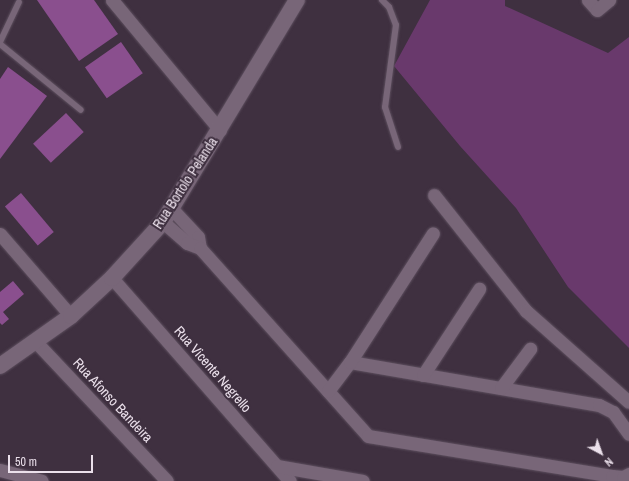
<!DOCTYPE html>
<html>
<head>
<meta charset="utf-8">
<style>
	body { margin:0 }
	#map { position:relative; width:629px; height:481px; overflow:hidden; background:#3f3040; font-family:"Archivo Narrow",sans-serif }
	div>[style] { position:absolute }
	.green>* { inset:0; background:#69396c }
	.building>* { inset:0; background:#8a4f8e; transform-origin:0 0 }
	.roads { filter:drop-shadow(0 0 1px #5d4f5e) drop-shadow(0 0 1px #5d4f5e) }
	.service>* { height:6px; margin:-3px; padding:0 3px; transform-origin:3px; border-radius:3px; background:#786678 }
	.minor>* { height:13px; margin:-6.5px; padding:0 6.5px; transform-origin:6.5px; border-radius:6.5px; background:#786678 }
	.tertiary>* { height:16px; margin:-8px; padding:0 8px; transform-origin:8px; border-radius:8px; background:#786678 }
	span { translate:-50% -50%; white-space:nowrap; text-align:center; line-height:1.15; -webkit-text-stroke:4px #3f3040; paint-order:stroke }
	.street-label { font-size:14px; color:#ebe0eb }
	.north { position:absolute; left:581px; top:433px; width:40px; height:40px; -webkit-text-stroke:3px #3f3040; paint-order:stroke; rotate:139deg; font-size:11px; font-weight:700; line-height:16px; text-align:center; color:#ebe0eb }
	.north::after { content:''; display:block; margin:auto; width:14px; height:18px; background:#ebe0eb; clip-path:polygon(50% 0,100% 100%,50% 72%,0 100%) }
	.scale { position:absolute; left:8px; top:455px; width:85px; height:18px; box-sizing:border-box; border:2px solid #ebe0eb; border-top:0; padding-left:5px; font-size:12px; line-height:14px; white-space:nowrap; color:#ebe0eb; -webkit-text-stroke:3px #3f3040; paint-order:stroke }
</style>
</head>
<body>
<div id="map">
	<div class="green">
		<i style="clip-path:polygon(430px 0,505px 0,505px 6px,608px 53px,629px 37px,629px 348px,568px 287px,516px 208px,460px 146px,394px 66px)"></i>
	</div>
	<div class="building">
		<i style="clip-path:polygon(37px 0,94px 0,118px 34px,79px 61px)"></i>
		<i style="left:121px;top:42px;width:38px;height:44px;rotate:55deg"></i>
		<i style="clip-path:polygon(8px 67px,47px 96px,0 159px,0 79px)"></i>
		<i style="left:66px;top:113px;width:26px;height:45px;rotate:47deg"></i>
		<i style="left:21px;top:193px;width:51px;height:21px;rotate:50deg"></i>
		<i style="clip-path:polygon(13px 281px,24px 294px,3px 312px,9px 319px,2px 325px,0 323px,0 292px)"></i>
	</div>
	<div class="roads">
		<div class="service">
			<i style="left:382px;top:0;width:10px;rotate:45deg"></i>
			<i style="left:389px;top:7px;width:19px;rotate:69deg"></i>
			<i style="left:396px;top:25px;width:83px;rotate:97.6deg"></i>
			<i style="left:385px;top:107px;width:42px;rotate:72deg"></i>
			<i style="left:0;top:42px;width:44px;rotate:-64.6deg"></i>
			<i style="left:0;top:44px;width:104px;rotate:39.2deg"></i>
		</div>
		<div class="minor">
			<i style="left:112px;top:0;width:169px;rotate:50.3deg"></i>
			<i style="left:588px;top:0;width:13px;rotate:48deg"></i>
			<i style="left:597px;top:10px;width:16px;rotate:-40deg"></i>
			<i style="left:434px;top:195px;width:148px;rotate:51.6deg"></i>
			<i style="left:526px;top:311px;width:137px;rotate:41.5deg"></i>
			<i style="left:172px;top:209px;width:38px;rotate:47deg"></i>
			<i style="left:198px;top:237px;width:11px;rotate:80deg"></i>
			<i style="left:163px;top:222px;width:32px;rotate:41deg"></i>
			<i style="left:187px;top:243px;width:14px;rotate:21deg"></i>
			<i style="left:200px;top:248px;width:252px;rotate:48.2deg"></i>
			<i style="left:368px;top:436px;width:247px;rotate:9.3deg"></i>
			<i style="left:612px;top:476px;width:11px;rotate:5deg"></i>
			<i style="left:623px;top:477px;width:7px;rotate:-27deg"></i>
			<i style="left:0;top:234px;width:108px;rotate:49.1deg"></i>
			<i style="left:112px;top:278px;width:270px;rotate:48.8deg"></i>
			<i style="left:35px;top:341px;width:192px;rotate:46.7deg"></i>
			<i style="left:350px;top:362px;width:253px;rotate:9.8deg"></i>
			<i style="left:599px;top:405px;width:16px;rotate:27deg"></i>
			<i style="left:613px;top:412px;width:27px;rotate:54deg"></i>
			<i style="left:423px;top:375px;width:103px;rotate:-56.9deg"></i>
			<i style="left:501px;top:388px;width:49px;rotate:-53.4deg"></i>
			<i style="left:328px;top:391px;width:36px;rotate:-53deg"></i>
			<i style="left:350px;top:362px;width:153px;rotate:-57.2deg"></i>
			<i style="left:277px;top:466px;width:87px;rotate:9.9deg"></i>
			<i style="left:0;top:470px;width:43px;rotate:14.7deg"></i>
		</div>
		<div class="tertiary">
			<i style="left:0;top:366px;width:87px;rotate:-35.2deg"></i>
			<i style="left:71px;top:316px;width:56px;rotate:-42.8deg"></i>
			<i style="left:112px;top:278px;width:76px;rotate:-47.7deg"></i>
			<i style="left:163px;top:222px;width:259px;rotate:-58.9deg"></i>
		</div>
	</div>
	<div class="street-label">
		<span style="left:185px;top:183px;rotate:-57deg">Rua Bortolo Pelanda</span>
		<span style="left:213px;top:369px;rotate:49deg">Rua Vicente Negrello</span>
		<span style="left:113px;top:400px;rotate:47deg">Rua Afonso Bandeira</span>
	</div>
	<div class="north">N</div>
	<div class="scale">50 m</div>
</div>
</body>
</html>
